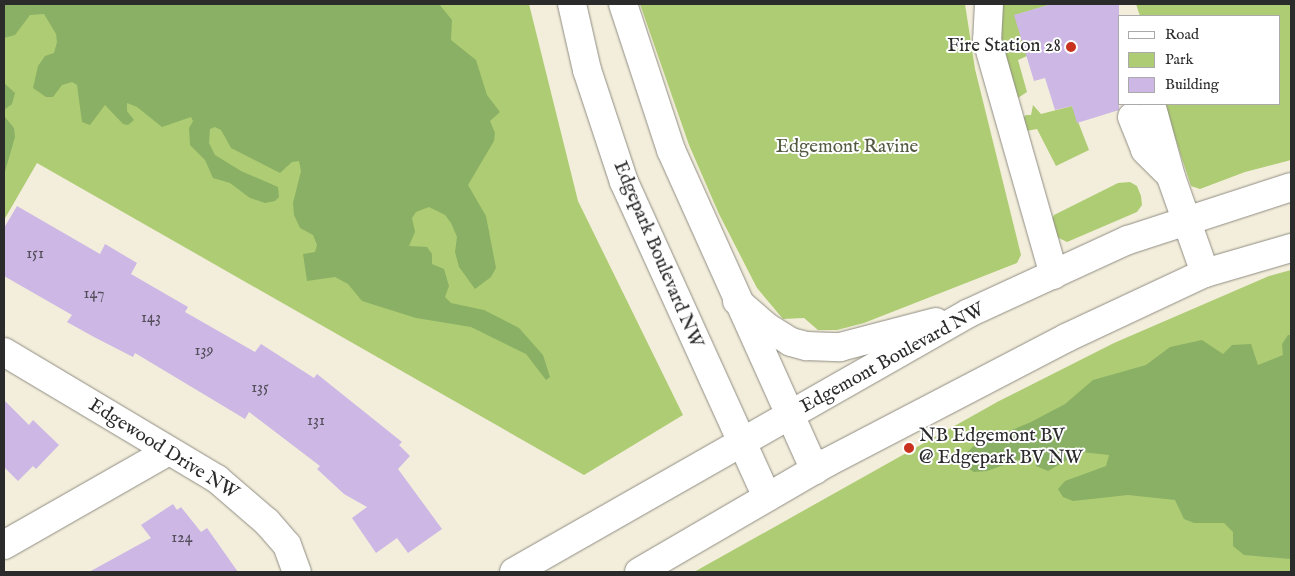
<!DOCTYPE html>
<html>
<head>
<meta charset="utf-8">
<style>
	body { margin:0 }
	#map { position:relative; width:1295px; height:576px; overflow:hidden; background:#f3eedb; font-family:"IM FELL English",serif }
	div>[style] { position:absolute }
	.green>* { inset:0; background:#aecc73 }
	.forest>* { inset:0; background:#8ab065 }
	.building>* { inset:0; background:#ccb7e5 }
	.roads { filter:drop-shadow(0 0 1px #8f8c83) drop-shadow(0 0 1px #8f8c83) }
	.minor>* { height:28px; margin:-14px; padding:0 14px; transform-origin:14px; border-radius:14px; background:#fff }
	.major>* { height:28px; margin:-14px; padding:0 14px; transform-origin:14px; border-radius:14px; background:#fff }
	.dots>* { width:14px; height:14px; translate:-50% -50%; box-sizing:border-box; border:2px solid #fff; border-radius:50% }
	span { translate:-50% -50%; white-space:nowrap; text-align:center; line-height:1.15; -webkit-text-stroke:4px #fff; paint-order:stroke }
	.number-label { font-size:16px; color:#534e5a }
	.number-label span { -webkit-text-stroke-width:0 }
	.poi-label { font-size:19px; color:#2b2b2b }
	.right { translate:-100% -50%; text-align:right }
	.left { translate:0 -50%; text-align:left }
	.park-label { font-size:19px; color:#525b41 }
	.street-label { font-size:19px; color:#2b2b2b }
	.frame { position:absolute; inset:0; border:5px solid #2b2b2b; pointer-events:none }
	.legend { position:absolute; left:1118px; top:15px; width:162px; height:90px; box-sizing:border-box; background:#fff; border:1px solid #aaa; margin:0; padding:6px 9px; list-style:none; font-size:15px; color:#2b2b2b }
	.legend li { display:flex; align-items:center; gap:10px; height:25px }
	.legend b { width:25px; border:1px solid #aaa }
</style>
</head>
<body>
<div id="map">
	<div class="green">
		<i style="clip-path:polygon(4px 4px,529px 4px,578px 201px,683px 415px,584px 475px,37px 163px,4px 220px)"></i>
		<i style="clip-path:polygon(640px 4px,965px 4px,975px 69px,1021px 255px,1017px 263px,864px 323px,837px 330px,818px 330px,804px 318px,783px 319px,757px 288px,719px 214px,689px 145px)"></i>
		<i style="clip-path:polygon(1003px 4px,1052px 4px,1015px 15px,1027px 56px,1018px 60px,1027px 92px,1009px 104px,999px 37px,999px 8px)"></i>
		<i style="clip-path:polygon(1136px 4px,1291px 4px,1291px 160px,1245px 172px,1200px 189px,1191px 186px,1165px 107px,1167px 104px,1279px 104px,1279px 16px,1140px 16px)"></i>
		<i style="clip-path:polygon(1033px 105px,1041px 114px,1072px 106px,1089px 150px,1056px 166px,1037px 129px,1021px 132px,1022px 119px,1026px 115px,1031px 115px)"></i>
		<i style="clip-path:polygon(1130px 182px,1137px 186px,1141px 196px,1142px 205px,1137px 212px,1067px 242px,1055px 236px,1051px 221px,1054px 215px,1118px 183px)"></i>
		<i style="clip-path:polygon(1291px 270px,1291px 572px,694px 572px,999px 401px,1114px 343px,1269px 276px)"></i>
	</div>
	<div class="forest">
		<i style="clip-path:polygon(4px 4px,439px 4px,452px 20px,451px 40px,476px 60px,487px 95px,500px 112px,490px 121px,495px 133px,494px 141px,468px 185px,486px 216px,496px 268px,491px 277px,475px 289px,459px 267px,455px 252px,457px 237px,451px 223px,445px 215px,429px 207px,416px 212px,412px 218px,415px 232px,409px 246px,427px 247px,432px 254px,432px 264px,444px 269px,449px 286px,445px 297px,451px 303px,484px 310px,519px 328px,543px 355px,550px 377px,546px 380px,526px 354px,471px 327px,416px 318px,362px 301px,348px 284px,335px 277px,307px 281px,303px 254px,315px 252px,317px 245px,313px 235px,300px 228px,294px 215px,293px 203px,301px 171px,299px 161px,292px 162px,280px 173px,231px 148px,221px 130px,215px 127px,210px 129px,209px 143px,215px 155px,241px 171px,278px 187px,279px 197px,275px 201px,265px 203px,250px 198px,230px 183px,213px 178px,205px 160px,190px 145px,189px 128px,193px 121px,191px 117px,162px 127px,137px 107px,127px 103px,127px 111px,134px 120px,128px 125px,123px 124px,105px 105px,90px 125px,82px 122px,77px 85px,72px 82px,62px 85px,53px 97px,46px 97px,33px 88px,38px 66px,45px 56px,54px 53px,57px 42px,56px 34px,44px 14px,30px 15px,15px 35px,4px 38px)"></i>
		<i style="clip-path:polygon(4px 83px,15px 93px,12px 104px,4px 110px)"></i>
		<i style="clip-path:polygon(4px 116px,14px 128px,15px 137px,4px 175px)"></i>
		<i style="clip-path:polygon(1288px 335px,1291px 335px,1291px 559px,1244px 555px,1233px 546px,1233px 532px,1224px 523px,1194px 523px,1184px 519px,1175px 500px,1128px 495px,1073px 501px,1063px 497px,1058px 489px,1065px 481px,1106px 466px,1109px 455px,1081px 452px,1048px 471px,1036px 466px,1035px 454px,987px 471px,974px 472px,966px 467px,965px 454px,974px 446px,1031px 422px,1065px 404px,1093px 380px,1146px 365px,1170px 347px,1202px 340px,1223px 354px,1232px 345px,1251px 344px,1258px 365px,1283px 355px,1282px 344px)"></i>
	</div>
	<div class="building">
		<i style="clip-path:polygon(1052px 4px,1119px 4px,1119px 110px,1077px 123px,1072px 106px,1055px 110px,1045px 78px,1034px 81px,1014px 15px)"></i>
		<i style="clip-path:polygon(17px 206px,100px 254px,105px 244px,137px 263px,131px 274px,188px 307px,185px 312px,255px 352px,261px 344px,314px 378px,317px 374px,402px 442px,399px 445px,410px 456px,398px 469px,442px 529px,408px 553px,397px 538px,376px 553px,352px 518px,367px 507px,344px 494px,317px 469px,320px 466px,249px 412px,245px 419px,135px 353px,133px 357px,94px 337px,67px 322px,72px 315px,4px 276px,4px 228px)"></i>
		<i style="clip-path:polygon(4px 400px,29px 425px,33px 420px,59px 445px,36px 469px,33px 466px,18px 481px,4px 467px)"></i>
		<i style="clip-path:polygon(173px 504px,177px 510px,181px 507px,201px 532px,207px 528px,238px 572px,89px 572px,151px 538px,141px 525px)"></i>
	</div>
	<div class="roads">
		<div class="minor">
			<i style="left:572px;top:4px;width:68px;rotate:77.2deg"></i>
			<i style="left:587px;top:70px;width:118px;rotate:71.7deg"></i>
			<i style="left:624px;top:182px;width:346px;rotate:65.6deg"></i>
			<i style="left:623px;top:4px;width:154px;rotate:71.8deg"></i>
			<i style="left:671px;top:150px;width:351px;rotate:65.8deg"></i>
			<i style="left:989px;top:4px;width:36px;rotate:93deg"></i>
			<i style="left:987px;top:40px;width:244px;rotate:74.1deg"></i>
			<i style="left:1153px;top:111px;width:68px;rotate:74.7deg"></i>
			<i style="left:1171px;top:177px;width:102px;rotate:70.5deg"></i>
			<i style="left:1132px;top:117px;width:35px;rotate:68deg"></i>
			<i style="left:1145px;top:150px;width:31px;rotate:45deg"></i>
			<i style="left:4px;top:352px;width:248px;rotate:30.8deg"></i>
			<i style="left:217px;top:479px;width:66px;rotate:40.7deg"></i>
			<i style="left:267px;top:522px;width:30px;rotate:49deg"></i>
			<i style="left:287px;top:545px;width:29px;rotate:70deg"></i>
			<i style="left:4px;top:545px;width:190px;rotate:-29.7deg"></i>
		</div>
		<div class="major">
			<i style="left:737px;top:301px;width:40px;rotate:41deg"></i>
			<i style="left:767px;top:327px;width:28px;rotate:32deg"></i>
			<i style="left:791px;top:342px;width:16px;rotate:15deg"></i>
			<i style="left:806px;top:346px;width:34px;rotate:2deg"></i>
			<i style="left:840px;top:347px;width:99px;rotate:-14.6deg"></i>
			<i style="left:514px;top:572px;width:524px;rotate:-29.65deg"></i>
			<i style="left:969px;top:313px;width:175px;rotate:-24.7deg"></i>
			<i style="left:1128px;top:240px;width:171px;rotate:-18deg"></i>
			<i style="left:639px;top:572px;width:219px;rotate:-30.2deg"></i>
			<i style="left:828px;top:462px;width:268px;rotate:-27.5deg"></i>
			<i style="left:1066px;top:338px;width:153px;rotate:-25.1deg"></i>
			<i style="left:1205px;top:273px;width:90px;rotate:-16.2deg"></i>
		</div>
	</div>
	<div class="dots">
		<i style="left:1071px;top:47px;background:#c8321e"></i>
		<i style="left:909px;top:448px;background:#c8321e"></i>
	</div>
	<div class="number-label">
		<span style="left:35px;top:254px">151</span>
		<span style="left:94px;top:294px">147</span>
		<span style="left:151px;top:318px">143</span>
		<span style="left:204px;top:351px">139</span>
		<span style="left:260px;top:388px">135</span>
		<span style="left:316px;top:421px">131</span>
		<span style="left:182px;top:538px">124</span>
	</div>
	<div class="poi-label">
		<span class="right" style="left:1061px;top:47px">Fire Station 28</span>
		<span class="left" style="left:919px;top:448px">NB Edgemont BV<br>@ Edgepark BV NW</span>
	</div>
	<div class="park-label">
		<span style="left:847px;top:148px">Edgemont Ravine</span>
	</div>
	<div class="street-label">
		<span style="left:657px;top:255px;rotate:67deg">Edgepark Boulevard NW</span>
		<span style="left:893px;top:359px;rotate:-29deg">Edgemont Boulevard NW</span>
		<span style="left:163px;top:450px;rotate:32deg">Edgewood Drive NW</span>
	</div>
	<div class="frame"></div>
	<ul class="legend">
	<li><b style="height:6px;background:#fff"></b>Road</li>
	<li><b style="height:14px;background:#aecc73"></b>Park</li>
	<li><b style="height:14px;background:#ccb7e5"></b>Building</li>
	</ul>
</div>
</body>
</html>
